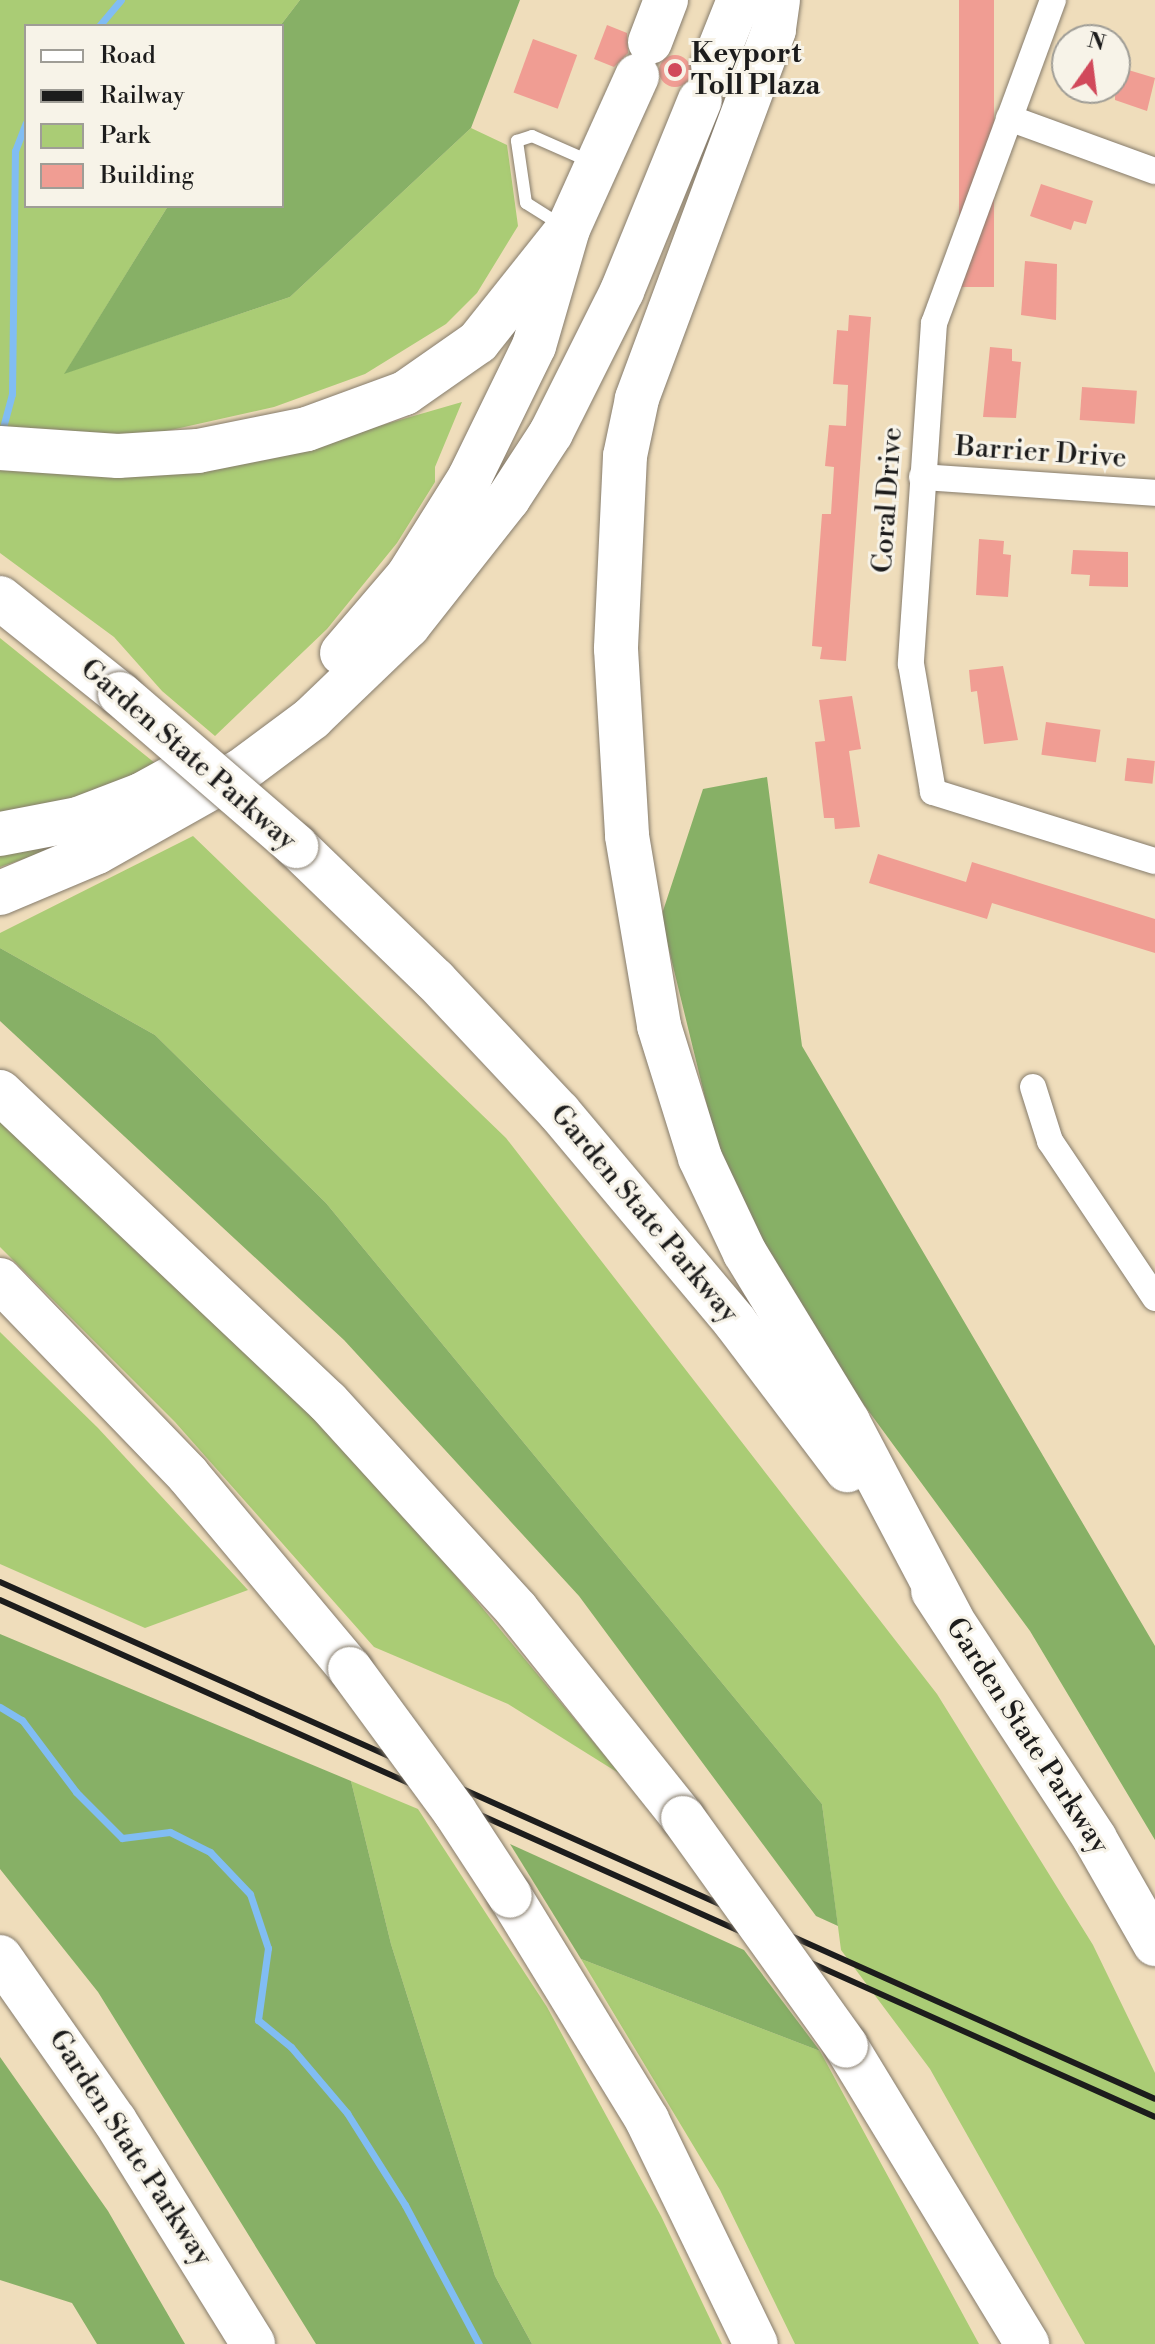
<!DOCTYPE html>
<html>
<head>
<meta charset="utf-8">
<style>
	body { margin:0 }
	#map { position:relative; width:1155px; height:2344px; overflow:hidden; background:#efddbb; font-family:"Libre Bodoni",serif }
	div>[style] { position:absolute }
	.green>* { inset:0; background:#aacc75 }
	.forest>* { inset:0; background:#87b066 }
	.stream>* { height:7px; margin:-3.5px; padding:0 3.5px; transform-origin:3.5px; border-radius:3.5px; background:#81bdf3 }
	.building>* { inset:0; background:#f09d93; transform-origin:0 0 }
	.round { border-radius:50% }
	.roads { filter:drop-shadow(0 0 2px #867c6c) drop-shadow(0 0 2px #867c6c) }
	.lane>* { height:12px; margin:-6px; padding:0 6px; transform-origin:6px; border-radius:6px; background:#fff }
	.street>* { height:26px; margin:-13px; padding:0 13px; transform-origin:13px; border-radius:13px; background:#fff }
	.highway>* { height:44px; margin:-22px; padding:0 22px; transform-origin:22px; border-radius:22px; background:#fff }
	.rail>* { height:6px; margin:-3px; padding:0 3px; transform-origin:3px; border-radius:3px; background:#1c1c1c }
	.bridges { filter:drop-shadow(0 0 2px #867c6c) drop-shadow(0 0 2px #867c6c) }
	.highway-bridge>* { height:44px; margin:-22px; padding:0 22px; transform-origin:22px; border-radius:22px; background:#fff }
	.dots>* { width:22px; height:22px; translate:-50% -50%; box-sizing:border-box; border:4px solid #f7f3e8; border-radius:50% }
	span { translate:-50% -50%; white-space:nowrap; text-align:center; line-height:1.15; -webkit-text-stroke:6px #f7f3e8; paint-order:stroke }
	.poi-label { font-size:28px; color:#1c1c1c; font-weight:700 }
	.left { translate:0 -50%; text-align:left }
	.street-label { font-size:28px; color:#1c1c1c }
	.legend { position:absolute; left:24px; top:24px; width:260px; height:184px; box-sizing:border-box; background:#f7f3e8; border:2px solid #9f9d96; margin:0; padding:10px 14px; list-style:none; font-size:24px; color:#1c1c1c }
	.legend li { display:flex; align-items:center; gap:16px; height:40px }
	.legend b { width:40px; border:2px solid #9f9d96 }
	.north { position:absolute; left:1051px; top:24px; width:80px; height:80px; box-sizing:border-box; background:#f7f3e8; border:2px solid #9f9d96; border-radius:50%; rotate:14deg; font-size:22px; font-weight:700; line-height:32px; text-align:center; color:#1c1c1c }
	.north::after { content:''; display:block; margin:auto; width:28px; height:36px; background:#d1495b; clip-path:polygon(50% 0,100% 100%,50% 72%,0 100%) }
</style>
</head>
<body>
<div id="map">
	<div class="green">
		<i style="clip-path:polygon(0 0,300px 0,280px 26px,26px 26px,26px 206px,168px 206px,65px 373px,290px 297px,471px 128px,507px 145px,518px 226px,477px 293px,446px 324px,365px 374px,274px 407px,162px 432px,30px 439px,0 433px)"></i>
		<i style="clip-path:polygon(462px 402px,435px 467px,435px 482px,397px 543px,327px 629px,215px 736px,162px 691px,114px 637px,0 553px,0 458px,303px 448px)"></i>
		<i style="clip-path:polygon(0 638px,166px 772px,118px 827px,0 867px)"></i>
		<i style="clip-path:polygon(193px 836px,506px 1138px,937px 1694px,1093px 1945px,1155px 2073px,1155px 2344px,1085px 2344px,930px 2069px,841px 1950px,822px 1804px,326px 1203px,155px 1035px,0 948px,0 933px)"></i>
		<i style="clip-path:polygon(0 1116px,330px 1424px,620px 1774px,508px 1704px,374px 1647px,175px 1422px,0 1247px)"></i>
		<i style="clip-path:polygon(0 1332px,98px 1428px,248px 1590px,145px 1628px,0 1564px)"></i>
		<i style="clip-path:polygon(351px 1781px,418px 1809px,547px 2007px,661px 2216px,722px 2344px,532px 2344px,495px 2276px,391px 1944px)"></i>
		<i style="clip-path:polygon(581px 1959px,820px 2051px,979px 2344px,795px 2344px,720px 2190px)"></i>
	</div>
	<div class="forest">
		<i style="clip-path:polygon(300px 0,520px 0,471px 128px,290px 297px,64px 374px,168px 206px,282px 206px,280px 26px)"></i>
		<i style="clip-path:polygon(767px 777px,802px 1046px,1155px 1646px,1155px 1840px,1030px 1631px,765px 1270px,718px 1151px,661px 917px,703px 789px)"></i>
		<i style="clip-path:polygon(0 948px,155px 1035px,326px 1203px,822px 1804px,838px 1926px,816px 1916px,579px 1596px,344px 1340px,0 1021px)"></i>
		<i style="clip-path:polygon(0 1634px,351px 1781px,391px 1944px,495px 2276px,532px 2344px,316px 2344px,98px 1992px,0 1869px)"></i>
		<i style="clip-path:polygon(510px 1844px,744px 1950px,820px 2051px,581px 1959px)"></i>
		<i style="clip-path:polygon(0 2057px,108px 2211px,185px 2344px,97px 2344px,72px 2303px,0 2280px)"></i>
	</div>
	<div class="stream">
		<i style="left:99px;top:26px;width:34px;rotate:-50deg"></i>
		<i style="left:1px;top:435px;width:42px;rotate:-75deg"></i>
		<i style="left:12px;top:394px;width:243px;rotate:-89.3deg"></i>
		<i style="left:15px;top:151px;width:30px;rotate:-69deg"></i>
		<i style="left:0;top:1707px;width:26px;rotate:31deg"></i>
		<i style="left:22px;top:1720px;width:90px;rotate:53.1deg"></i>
		<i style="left:76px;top:1792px;width:65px;rotate:45deg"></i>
		<i style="left:122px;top:1838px;width:48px;rotate:-7.1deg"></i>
		<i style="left:170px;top:1832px;width:45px;rotate:26.6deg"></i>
		<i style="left:210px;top:1852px;width:58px;rotate:46.4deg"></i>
		<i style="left:250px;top:1894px;width:57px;rotate:71.6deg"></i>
		<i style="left:268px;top:1948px;width:73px;rotate:97.9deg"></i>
		<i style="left:258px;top:2020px;width:43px;rotate:39.3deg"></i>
		<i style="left:291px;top:2047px;width:87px;rotate:49.7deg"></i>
		<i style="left:347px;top:2113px;width:109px;rotate:57.8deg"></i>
		<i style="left:405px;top:2205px;width:157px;rotate:62deg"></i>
	</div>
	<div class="building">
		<i style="left:959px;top:0;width:35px;height:287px"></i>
		<i style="clip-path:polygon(607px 25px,627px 33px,628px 53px,614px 67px,594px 59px)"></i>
		<i style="left:533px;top:39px;width:47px;height:57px;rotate:20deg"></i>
		<i class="round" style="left:659px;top:55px;width:32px;height:32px"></i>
		<i style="clip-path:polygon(1115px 66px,1155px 78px,1147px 111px,1115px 100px)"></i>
		<i style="clip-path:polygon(1041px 184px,1093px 201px,1086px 224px,1074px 221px,1071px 230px,1030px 216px)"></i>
		<i style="clip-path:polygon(1025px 261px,1057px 264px,1056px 320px,1021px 315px)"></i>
		<i style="clip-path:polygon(849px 315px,871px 317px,846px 661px,820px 659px,822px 647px,812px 646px,822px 514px,831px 514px,834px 467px,825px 466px,829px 425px,846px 426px,848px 385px,833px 384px,837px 330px,848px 331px)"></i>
		<i style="clip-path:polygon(990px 347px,1012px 349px,1012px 361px,1021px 362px,1016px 418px,983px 417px)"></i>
		<i style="left:1082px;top:387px;width:55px;height:33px;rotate:4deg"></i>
		<i style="clip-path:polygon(979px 539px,1004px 541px,1003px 554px,1011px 555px,1008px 597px,976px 595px)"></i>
		<i style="clip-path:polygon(1073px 550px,1128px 552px,1128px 587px,1089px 586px,1090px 575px,1071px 574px)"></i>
		<i style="clip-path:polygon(1003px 666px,1018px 740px,984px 744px,977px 691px,971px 692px,969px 670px)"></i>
		<i style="clip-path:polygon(852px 696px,861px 749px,849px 751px,860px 827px,835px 829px,834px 818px,824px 818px,815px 742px,825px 741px,819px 700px)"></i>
		<i style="left:1046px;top:722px;width:55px;height:33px;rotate:8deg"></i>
		<i style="left:1127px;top:758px;width:28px;height:23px;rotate:6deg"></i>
		<i style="clip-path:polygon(878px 854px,966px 882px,972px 862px,1155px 919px,1155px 953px,992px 903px,987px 919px,869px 883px)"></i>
	</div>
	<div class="roads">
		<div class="lane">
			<i style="left:561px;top:225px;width:41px;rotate:-147.8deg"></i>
			<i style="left:526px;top:203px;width:63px;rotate:-98.3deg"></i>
			<i style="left:517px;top:141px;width:16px;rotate:-18deg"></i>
			<i style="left:532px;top:136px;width:62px;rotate:23.7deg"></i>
		</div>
		<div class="street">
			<i style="left:1053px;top:0;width:344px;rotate:110.2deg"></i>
			<i style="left:934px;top:323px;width:342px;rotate:93.9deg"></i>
			<i style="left:911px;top:664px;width:130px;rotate:80.2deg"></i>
			<i style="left:933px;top:792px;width:232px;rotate:17.3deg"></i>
			<i style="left:1009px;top:118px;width:155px;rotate:20deg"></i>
			<i style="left:922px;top:477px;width:234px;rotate:3.9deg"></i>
			<i style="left:1033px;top:1087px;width:57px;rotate:72.5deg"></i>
			<i style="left:1050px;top:1141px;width:189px;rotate:56.2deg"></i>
		</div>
		<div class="highway">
			<i style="left:778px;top:0;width:30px;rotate:98deg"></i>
			<i style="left:774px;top:30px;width:394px;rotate:110.4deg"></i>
			<i style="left:637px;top:399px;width:58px;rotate:101.9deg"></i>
			<i style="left:625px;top:456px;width:193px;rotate:92.7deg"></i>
			<i style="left:616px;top:649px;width:187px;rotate:86.6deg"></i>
			<i style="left:627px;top:836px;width:193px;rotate:80.4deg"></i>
			<i style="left:659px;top:1026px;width:138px;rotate:72.7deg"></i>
			<i style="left:700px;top:1158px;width:105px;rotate:64.7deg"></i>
			<i style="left:745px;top:1253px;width:198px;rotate:58.6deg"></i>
			<i style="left:848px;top:1422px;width:221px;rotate:62.2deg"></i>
			<i style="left:650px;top:42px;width:45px;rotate:-69.1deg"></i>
			<i style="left:713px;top:65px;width:70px;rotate:-68.2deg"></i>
			<i style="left:0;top:448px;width:118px;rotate:3.9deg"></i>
			<i style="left:118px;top:456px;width:80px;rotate:-3.6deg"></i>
			<i style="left:198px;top:451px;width:111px;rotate:-11.4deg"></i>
			<i style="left:307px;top:429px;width:104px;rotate:-20.2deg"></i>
			<i style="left:405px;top:393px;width:89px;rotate:-34.9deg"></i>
			<i style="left:478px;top:342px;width:144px;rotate:-51.5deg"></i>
			<i style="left:568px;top:229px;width:168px;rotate:-65.7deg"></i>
			<i style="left:0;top:598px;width:154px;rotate:38.7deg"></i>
			<i style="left:342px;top:653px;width:101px;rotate:-49.4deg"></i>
			<i style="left:408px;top:576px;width:117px;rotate:-57.9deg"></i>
			<i style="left:470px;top:477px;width:146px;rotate:-64deg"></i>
			<i style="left:534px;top:346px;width:122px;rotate:-73.8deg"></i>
			<i style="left:0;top:834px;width:79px;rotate:-10.9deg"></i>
			<i style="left:78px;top:819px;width:67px;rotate:-20.9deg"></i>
			<i style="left:141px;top:795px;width:58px;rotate:-28.8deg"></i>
			<i style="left:296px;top:846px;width:193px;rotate:44deg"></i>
			<i style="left:435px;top:980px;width:181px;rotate:46.8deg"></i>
			<i style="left:559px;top:1112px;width:274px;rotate:50deg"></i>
			<i style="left:735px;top:1322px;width:186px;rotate:52.9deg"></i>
			<i style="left:0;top:893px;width:105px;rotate:-22.9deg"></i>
			<i style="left:97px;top:852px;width:165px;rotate:-29.4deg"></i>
			<i style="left:241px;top:771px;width:89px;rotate:-36.7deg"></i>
			<i style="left:312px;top:718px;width:133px;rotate:-43.8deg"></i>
			<i style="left:408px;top:626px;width:162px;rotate:-51.8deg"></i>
			<i style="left:508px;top:499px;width:79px;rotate:-56.9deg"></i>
			<i style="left:551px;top:433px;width:159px;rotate:-63.4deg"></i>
			<i style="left:622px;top:291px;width:206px;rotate:-67.8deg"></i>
			<i style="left:0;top:1092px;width:451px;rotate:43.4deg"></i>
			<i style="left:328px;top:1402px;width:281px;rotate:47.7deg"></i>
			<i style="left:517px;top:1610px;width:266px;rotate:51.4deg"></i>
			<i style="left:0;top:1280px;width:271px;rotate:46deg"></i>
			<i style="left:188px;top:1475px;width:253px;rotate:50.1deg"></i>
			<i style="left:933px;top:1591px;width:296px;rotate:56.8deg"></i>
			<i style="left:1095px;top:1839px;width:121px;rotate:60.3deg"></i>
			<i style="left:510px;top:1896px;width:263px;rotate:58.5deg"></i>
			<i style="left:647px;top:2120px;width:249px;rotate:64.1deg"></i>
			<i style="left:0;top:1957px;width:200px;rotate:55deg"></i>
			<i style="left:115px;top:2121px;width:262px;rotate:58.2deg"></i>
			<i style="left:846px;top:2046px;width:349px;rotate:58.7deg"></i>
		</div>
	</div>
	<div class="rail">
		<i style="left:0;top:1582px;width:1265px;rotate:24.11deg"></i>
		<i style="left:0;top:1600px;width:1265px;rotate:24.11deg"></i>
	</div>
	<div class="bridges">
		<div class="highway-bridge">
			<i style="left:120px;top:694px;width:233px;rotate:40.8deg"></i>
			<i style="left:350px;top:1669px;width:177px;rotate:53.7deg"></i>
			<i style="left:455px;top:1812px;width:100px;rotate:56.8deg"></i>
			<i style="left:683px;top:1818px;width:280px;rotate:54.4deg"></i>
		</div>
	</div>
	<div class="dots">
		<i style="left:675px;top:70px;background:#d1495b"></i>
	</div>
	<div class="poi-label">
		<span class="left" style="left:691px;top:70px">Keyport<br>Toll Plaza</span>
	</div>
	<div class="street-label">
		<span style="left:1041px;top:453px;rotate:4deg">Barrier Drive</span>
		<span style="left:888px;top:500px;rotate:-86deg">Coral Drive</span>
		<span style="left:188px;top:755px;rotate:41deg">Garden State Parkway</span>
		<span style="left:644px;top:1214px;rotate:50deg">Garden State Parkway</span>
		<span style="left:1027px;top:1736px;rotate:57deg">Garden State Parkway</span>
		<span style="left:130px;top:2148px;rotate:57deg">Garden State Parkway</span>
	</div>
	<ul class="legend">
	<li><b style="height:10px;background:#fff"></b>Road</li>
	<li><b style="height:10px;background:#1c1c1c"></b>Railway</li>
	<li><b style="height:22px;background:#aacc75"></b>Park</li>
	<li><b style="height:22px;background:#f09d93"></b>Building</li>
	</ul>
	<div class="north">N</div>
</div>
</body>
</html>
